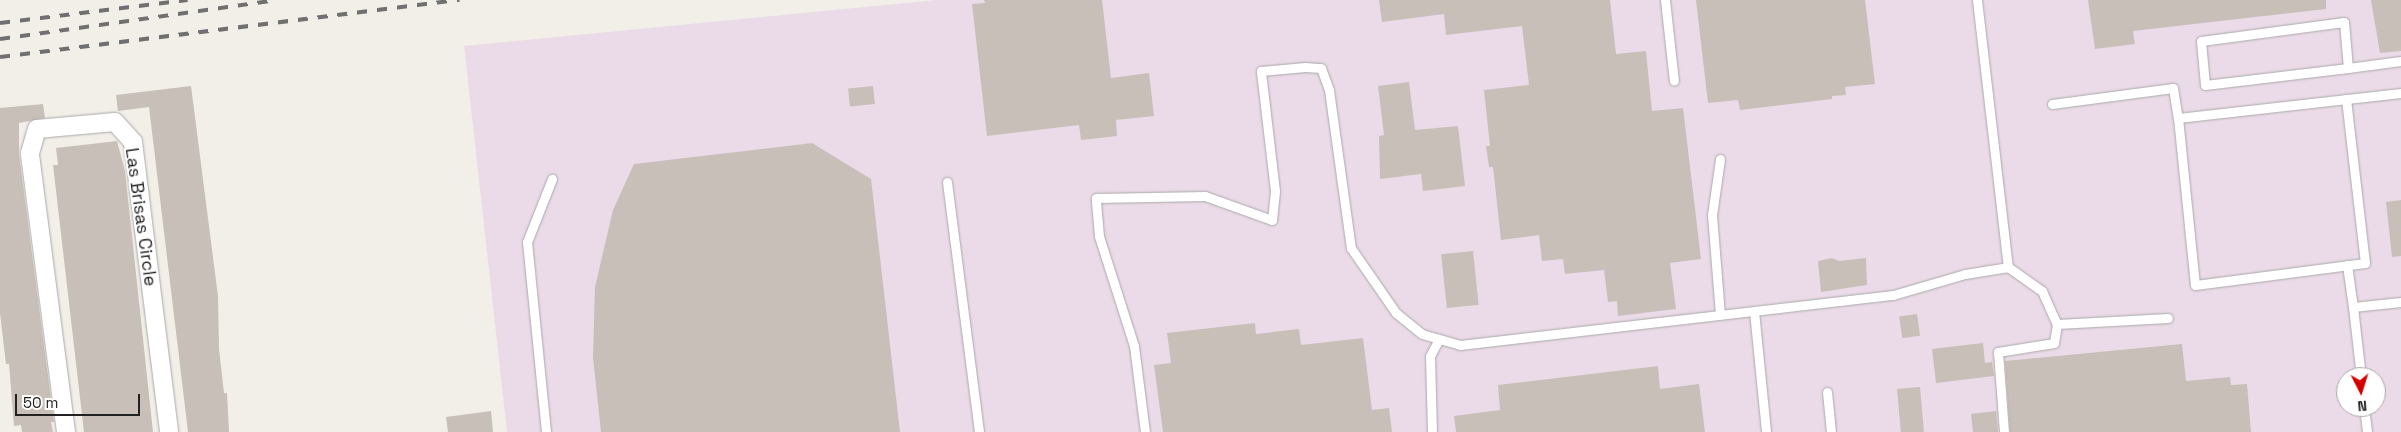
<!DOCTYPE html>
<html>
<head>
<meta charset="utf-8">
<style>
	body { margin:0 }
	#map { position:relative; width:2401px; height:432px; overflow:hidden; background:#f2efe9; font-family:"Space Grotesk",sans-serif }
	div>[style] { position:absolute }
	.industrial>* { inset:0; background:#ebdbe8 }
	.building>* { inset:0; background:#c7bfb8; transform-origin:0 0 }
	.roads { filter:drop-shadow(0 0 1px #a9a9a9) drop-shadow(0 0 1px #a9a9a9) }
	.service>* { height:9px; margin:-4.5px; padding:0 4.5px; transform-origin:4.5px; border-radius:4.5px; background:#fff }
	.minor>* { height:18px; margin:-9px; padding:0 9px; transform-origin:9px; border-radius:9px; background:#fff }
	.rail>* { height:4px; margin-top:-2px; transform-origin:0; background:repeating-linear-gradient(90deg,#707070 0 10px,transparent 0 20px) }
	span { translate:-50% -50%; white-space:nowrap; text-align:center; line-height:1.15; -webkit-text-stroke:4px #fff; paint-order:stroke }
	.street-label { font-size:18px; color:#222 }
	.north { position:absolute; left:2336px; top:367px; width:50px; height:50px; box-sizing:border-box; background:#fff; border:1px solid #a7a7a7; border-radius:50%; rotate:175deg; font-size:14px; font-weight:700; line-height:20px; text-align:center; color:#222 }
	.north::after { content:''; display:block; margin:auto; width:18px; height:22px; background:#d40000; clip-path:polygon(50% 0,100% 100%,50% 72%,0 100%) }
	.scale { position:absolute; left:15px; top:394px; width:125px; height:22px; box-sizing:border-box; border:2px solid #222; border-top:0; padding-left:6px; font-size:15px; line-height:18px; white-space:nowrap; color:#222; -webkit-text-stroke:4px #fff; paint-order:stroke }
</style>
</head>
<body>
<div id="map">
	<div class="industrial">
		<i style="clip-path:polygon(evenodd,937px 0,2401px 0,2401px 432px,507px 432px,464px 46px,937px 0,2346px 377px,2376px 377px,2376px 407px,2346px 407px,2346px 377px)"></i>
	</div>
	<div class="building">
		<i style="clip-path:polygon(984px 0,1102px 0,1111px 78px,1149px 73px,1154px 116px,1116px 120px,1117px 136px,1081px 140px,1079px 125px,987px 136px,972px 4px,985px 3px)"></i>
		<i style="clip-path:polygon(1379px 0,1610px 0,1616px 54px,1646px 51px,1652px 111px,1683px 108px,1701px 259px,1670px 263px,1676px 309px,1618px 316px,1617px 301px,1608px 302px,1604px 270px,1565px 274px,1563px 259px,1542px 261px,1539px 235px,1501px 240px,1493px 167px,1489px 167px,1486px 146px,1490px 146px,1484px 90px,1529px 85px,1522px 26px,1446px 35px,1444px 14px,1382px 22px)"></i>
		<i style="clip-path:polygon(1696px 0,1865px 0,1875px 84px,1845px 87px,1846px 95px,1832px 96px,1832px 99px,1740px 110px,1738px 100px,1708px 103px)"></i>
		<i style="clip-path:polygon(2088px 0,2326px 0,2326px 9px,2133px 31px,2135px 44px,2095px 49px)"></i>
		<i style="clip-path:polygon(2371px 0,2401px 0,2401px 51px,2380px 53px)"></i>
		<i style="clip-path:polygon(1409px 82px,1415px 130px,1458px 126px,1465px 186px,1423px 191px,1421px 174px,1380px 179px,1379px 136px,1384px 135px,1378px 86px)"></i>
		<i style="clip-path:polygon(191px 86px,218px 296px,219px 349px,224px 393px,227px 393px,229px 432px,188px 432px,149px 107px,118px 111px,116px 95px)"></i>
		<i style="left:873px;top:86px;width:18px;height:25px;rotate:84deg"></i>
		<i style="clip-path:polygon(43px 104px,45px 118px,19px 123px,19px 154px,54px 422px,51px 422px,53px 432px,22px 432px,21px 425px,14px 426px,9px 364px,6px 364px,0 313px,0 108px)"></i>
		<i style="clip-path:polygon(117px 141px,125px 171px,153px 432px,84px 432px,53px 165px,58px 165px,56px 148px)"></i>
		<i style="clip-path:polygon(812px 143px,871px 179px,900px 432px,601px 432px,593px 357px,595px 287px,613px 210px,634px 164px)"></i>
		<i style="clip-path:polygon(2401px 200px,2401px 256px,2392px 257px,2386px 202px)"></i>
		<i style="left:1473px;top:251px;width:54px;height:32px;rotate:84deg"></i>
		<i style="clip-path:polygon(1832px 258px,1839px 261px,1866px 258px,1867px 285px,1821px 292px,1818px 261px)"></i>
		<i style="left:1917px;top:314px;width:22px;height:18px;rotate:82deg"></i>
		<i style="clip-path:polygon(1255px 323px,1256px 334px,1299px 329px,1301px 345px,1363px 338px,1372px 410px,1389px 408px,1392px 432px,1163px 432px,1154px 365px,1171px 363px,1167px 333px)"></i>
		<i style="clip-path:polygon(1983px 343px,1985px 363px,1992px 362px,1994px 376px,1936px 383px,1932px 349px)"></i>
		<i style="clip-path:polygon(2182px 344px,2186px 381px,2230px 377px,2231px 385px,2247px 384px,2251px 432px,2010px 432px,2005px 361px)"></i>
		<i style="clip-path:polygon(1658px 366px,1660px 389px,1699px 384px,1705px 432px,1456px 432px,1454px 416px,1500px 410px,1498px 385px)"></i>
		<i style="left:1920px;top:387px;width:45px;height:23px;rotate:85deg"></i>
		<i style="clip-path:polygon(491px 411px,493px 432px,448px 432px,446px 417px)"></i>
		<i style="clip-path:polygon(1996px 411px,1998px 432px,1973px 432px,1971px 414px)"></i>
	</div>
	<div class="roads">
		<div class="service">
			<i style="left:1665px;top:0;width:81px;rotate:83.7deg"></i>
			<i style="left:1977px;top:0;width:269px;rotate:83.4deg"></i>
			<i style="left:2348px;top:68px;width:46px;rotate:-95deg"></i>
			<i style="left:2344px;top:22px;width:144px;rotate:172.4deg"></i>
			<i style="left:2201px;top:41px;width:44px;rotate:84.8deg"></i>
			<i style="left:2205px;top:85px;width:144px;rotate:-6.8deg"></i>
			<i style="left:2348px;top:68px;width:53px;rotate:-7.5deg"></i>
			<i style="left:2346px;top:99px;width:165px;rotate:83.4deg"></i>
			<i style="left:2365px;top:263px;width:171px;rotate:172.6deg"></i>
			<i style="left:2195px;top:285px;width:168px;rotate:-95.8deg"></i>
			<i style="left:2178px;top:118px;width:224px;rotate:-6.4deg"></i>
			<i style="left:2052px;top:104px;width:122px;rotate:-7.5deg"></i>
			<i style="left:2173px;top:88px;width:30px;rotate:81deg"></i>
			<i style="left:1720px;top:159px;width:57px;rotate:98.1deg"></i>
			<i style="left:1712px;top:215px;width:100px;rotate:85.4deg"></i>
			<i style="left:947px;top:182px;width:252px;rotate:82.7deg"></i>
			<i style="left:2347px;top:265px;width:42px;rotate:81.9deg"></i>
			<i style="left:2353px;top:307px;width:48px;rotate:-5.9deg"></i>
			<i style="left:2353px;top:307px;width:70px;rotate:83.5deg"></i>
			<i style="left:1754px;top:311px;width:122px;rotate:84.3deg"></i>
			<i style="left:2057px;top:324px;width:111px;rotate:-3.1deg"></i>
			<i style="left:1827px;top:392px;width:40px;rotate:84.3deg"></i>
			<i style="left:2364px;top:407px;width:25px;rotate:83deg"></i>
			<i style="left:546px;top:432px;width:191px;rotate:-95.7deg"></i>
			<i style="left:527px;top:242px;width:68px;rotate:-68.4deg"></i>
			<i style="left:1145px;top:432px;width:87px;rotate:-97.3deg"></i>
			<i style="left:1134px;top:346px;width:115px;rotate:-107.7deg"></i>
			<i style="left:1099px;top:236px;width:38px;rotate:-95deg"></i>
			<i style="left:1096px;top:198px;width:109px;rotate:-1.1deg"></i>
			<i style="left:1205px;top:196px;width:71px;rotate:19.7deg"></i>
			<i style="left:1272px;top:220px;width:29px;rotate:-84deg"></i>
			<i style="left:1275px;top:191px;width:121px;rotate:-96.7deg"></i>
			<i style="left:1261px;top:71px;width:44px;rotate:-5.2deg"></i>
			<i style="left:1305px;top:67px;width:16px;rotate:4deg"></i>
			<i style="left:1321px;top:68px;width:23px;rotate:70deg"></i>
			<i style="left:1329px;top:90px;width:160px;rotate:82.1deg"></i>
			<i style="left:1351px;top:248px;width:79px;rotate:55.3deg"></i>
			<i style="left:1396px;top:313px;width:33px;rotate:39deg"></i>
			<i style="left:1422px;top:334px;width:40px;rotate:16deg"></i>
			<i style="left:1460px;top:345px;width:436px;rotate:-6.6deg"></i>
			<i style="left:1893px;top:295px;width:75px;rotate:-16.3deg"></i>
			<i style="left:1965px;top:274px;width:44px;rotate:-9.2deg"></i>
			<i style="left:2008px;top:267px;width:42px;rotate:35.2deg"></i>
			<i style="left:2042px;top:291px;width:36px;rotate:66deg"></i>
			<i style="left:2057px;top:324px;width:19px;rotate:99deg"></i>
			<i style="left:2054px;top:343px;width:57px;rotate:170.9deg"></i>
			<i style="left:1998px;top:352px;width:80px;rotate:85.7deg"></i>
			<i style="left:1432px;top:432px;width:76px;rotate:-91.5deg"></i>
			<i style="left:1430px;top:356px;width:19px;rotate:-62deg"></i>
		</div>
		<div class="minor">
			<i style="left:66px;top:432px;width:281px;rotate:-97.4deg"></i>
			<i style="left:30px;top:153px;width:25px;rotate:-74deg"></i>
			<i style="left:37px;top:129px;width:78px;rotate:-5.1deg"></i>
			<i style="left:115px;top:122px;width:27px;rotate:48deg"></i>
			<i style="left:133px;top:142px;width:292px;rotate:82.9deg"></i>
		</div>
	</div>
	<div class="rail">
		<i style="left:0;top:23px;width:189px;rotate:-7deg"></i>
		<i style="left:0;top:39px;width:279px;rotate:-8deg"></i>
		<i style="left:0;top:57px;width:463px;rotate:-7.1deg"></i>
	</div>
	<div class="street-label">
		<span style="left:141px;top:217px;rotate:82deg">Las Brisas Circle</span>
	</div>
	<div class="north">N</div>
	<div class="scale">50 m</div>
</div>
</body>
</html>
